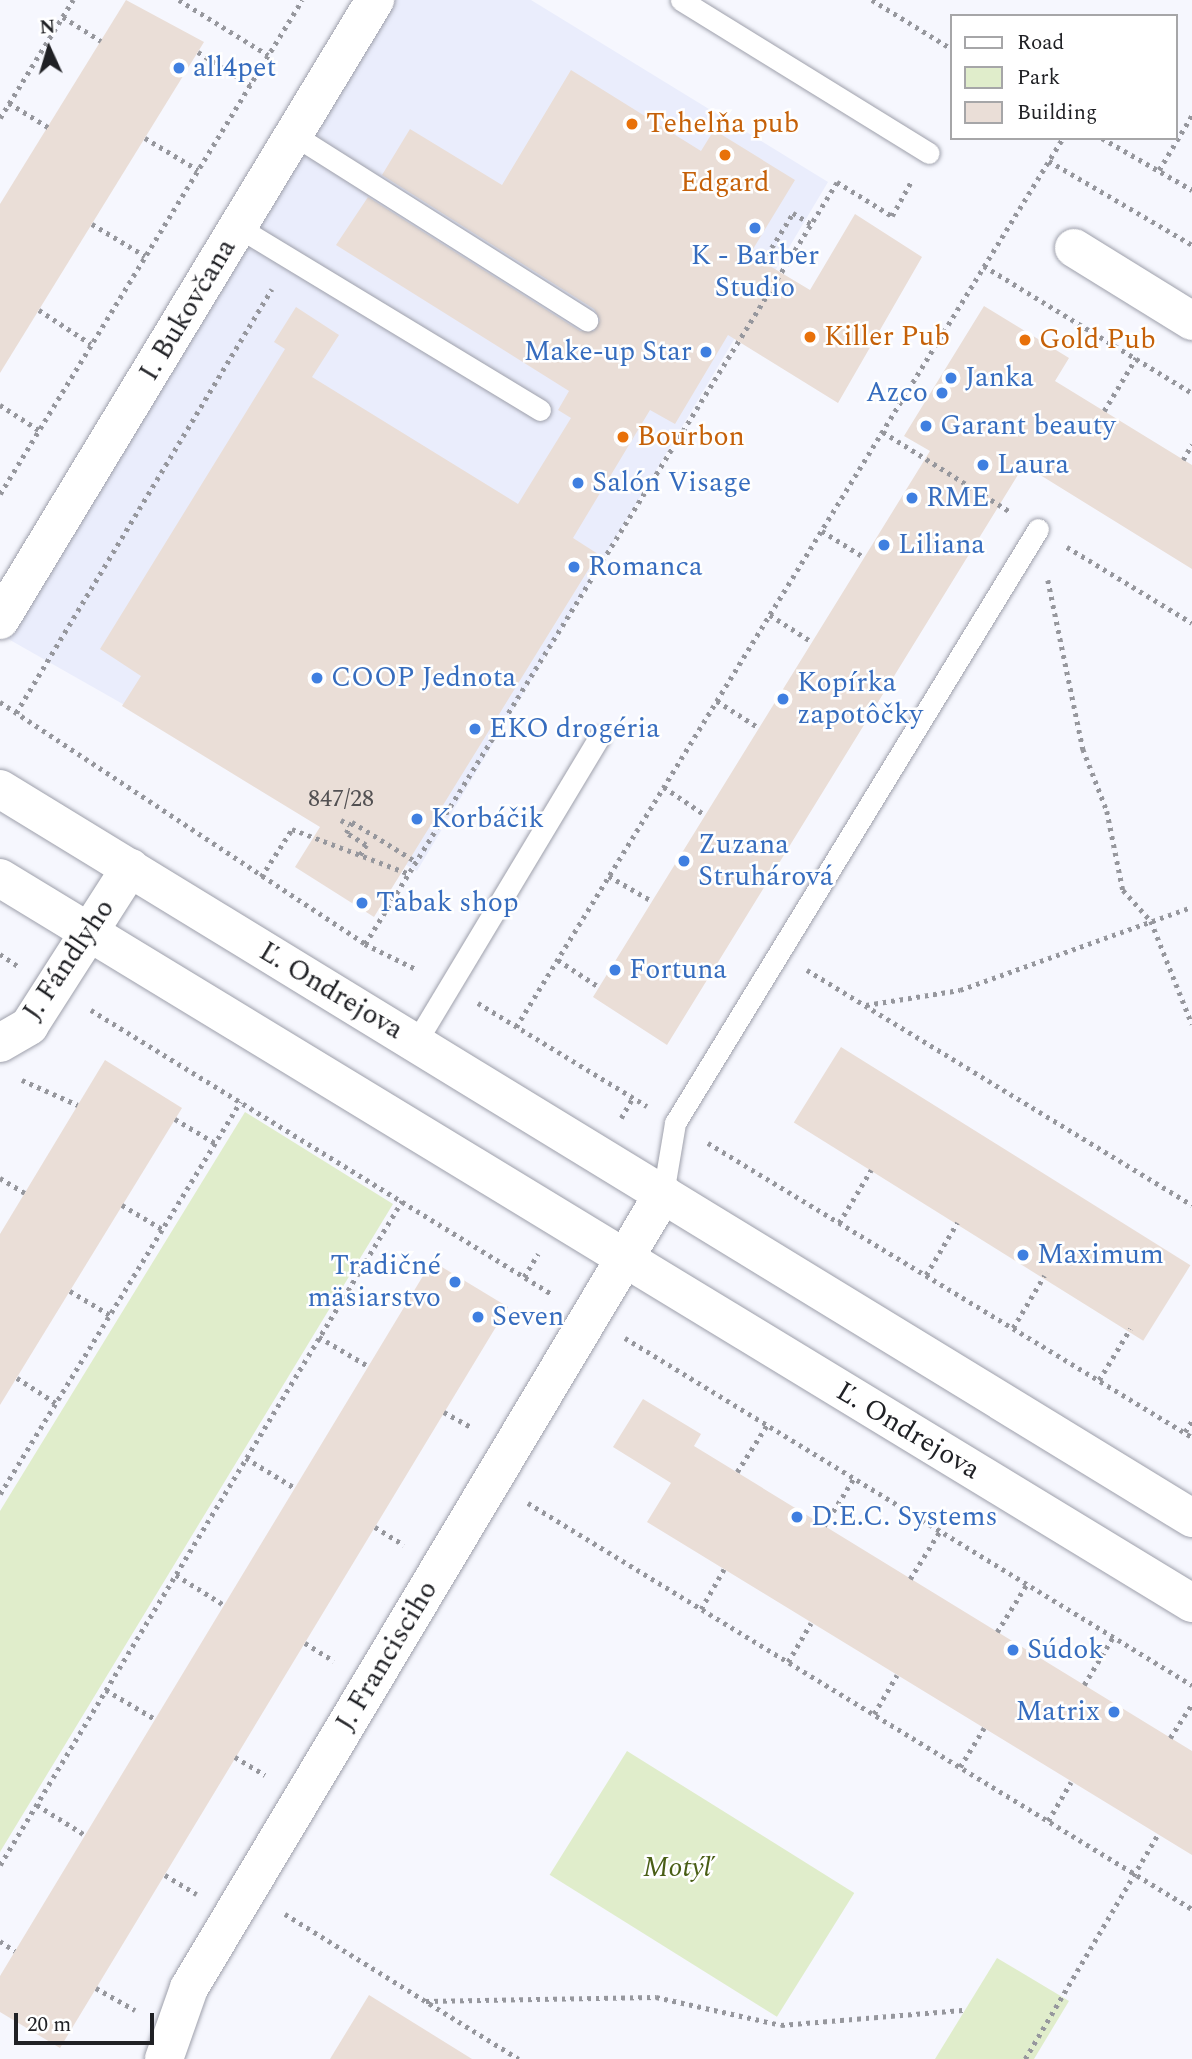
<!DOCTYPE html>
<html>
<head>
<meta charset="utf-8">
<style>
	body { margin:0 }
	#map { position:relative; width:1192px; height:2059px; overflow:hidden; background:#f6f7fe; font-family:Spectral,serif }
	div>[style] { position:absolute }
	.built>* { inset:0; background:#eaedfc }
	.green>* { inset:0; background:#e0edcb; transform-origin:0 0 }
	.building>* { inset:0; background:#eaded7; transform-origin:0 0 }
	.path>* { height:4.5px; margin-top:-2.25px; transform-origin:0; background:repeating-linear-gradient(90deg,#96979d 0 3.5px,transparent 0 8.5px) }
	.roads { filter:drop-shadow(0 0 2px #9ea0ab) drop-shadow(0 0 2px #9ea0ab) }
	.service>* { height:21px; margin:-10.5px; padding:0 10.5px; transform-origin:10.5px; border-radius:10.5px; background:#fff }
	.minor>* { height:38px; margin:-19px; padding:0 19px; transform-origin:19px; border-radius:19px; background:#fff }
	.dots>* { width:19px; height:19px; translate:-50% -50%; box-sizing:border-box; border:4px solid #fff; border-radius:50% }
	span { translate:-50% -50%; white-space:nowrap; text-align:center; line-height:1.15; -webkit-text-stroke:5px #fff; paint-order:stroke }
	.number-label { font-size:24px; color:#525052 }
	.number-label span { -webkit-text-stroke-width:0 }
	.shop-label { font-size:28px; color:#366cbe }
	.left { translate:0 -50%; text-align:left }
	.right { translate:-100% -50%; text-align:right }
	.food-label { font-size:28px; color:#c56008 }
	.street-label { font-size:28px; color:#202125 }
	.park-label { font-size:28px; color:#495e16; font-style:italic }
	.legend { position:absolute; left:950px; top:14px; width:228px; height:126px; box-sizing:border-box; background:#fff; border:2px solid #a6a6a8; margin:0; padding:9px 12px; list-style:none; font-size:21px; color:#202125 }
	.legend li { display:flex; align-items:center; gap:14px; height:35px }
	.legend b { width:35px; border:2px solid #a6a6a8 }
	.north { position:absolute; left:14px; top:14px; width:70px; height:70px; -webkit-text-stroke:5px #fff; paint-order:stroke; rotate:356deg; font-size:19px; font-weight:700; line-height:28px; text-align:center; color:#202125 }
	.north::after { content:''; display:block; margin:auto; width:24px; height:32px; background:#202125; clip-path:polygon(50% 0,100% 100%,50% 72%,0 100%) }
	.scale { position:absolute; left:14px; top:2013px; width:140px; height:32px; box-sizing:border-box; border:4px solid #202125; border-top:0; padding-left:9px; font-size:21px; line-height:24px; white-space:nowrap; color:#202125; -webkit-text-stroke:5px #fff; paint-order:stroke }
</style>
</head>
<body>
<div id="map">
	<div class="built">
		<i style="clip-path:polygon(395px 0,531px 0,828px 182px,417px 871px,3px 636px)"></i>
	</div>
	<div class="green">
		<i style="clip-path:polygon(245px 1112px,393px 1204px,0 1852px,0 1511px)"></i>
		<i style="left:627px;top:1751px;width:268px;height:146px;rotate:32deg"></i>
		<i style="clip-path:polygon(997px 1958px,1069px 2001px,1034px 2059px,935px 2059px)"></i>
	</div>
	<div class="building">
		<i style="clip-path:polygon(126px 0,204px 42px,0 373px,0 204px)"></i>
		<i style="clip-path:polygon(571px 70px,701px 151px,714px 130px,795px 180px,750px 254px,810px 290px,855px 214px,922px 257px,838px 403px,728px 335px,675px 424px,650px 410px,573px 538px,598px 554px,374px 917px,295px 867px,320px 827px,122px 706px,141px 676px,100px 649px,285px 349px,274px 342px,296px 307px,339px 335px,312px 377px,518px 504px,571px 418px,558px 410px,569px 391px,336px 245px,368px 197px,580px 331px,594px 331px,600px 320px,594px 309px,382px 175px,410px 129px,502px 185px)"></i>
		<i style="clip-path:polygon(984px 306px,1069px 358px,1055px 381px,1192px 465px,1192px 569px,1024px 465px,667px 1045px,593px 997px,930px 451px,904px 436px)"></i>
		<i style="left:841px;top:1047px;width:412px;height:89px;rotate:32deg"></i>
		<i style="clip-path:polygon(105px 1060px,182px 1108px,0 1405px,0 1234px)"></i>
		<i style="clip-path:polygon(432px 1261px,508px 1307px,60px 2048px,0 2012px,0 1976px)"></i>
		<i style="clip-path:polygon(643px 1399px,701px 1434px,694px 1446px,1192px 1751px,1192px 1855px,647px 1522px,671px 1483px,613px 1447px)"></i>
		<i style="clip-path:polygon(369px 1995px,472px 2059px,330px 2059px)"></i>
	</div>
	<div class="path">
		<i style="left:179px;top:0;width:105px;rotate:31.7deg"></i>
		<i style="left:872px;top:0;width:94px;rotate:31.5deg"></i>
		<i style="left:63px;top:17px;width:45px;rotate:32.3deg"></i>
		<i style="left:198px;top:52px;width:62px;rotate:32.4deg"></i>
		<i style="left:9px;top:103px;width:46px;rotate:31.6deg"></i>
		<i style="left:0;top:118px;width:139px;rotate:-58.3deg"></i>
		<i style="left:145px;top:138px;width:62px;rotate:31.1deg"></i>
		<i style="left:1102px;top:138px;width:104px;rotate:30deg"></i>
		<i style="left:1049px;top:161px;width:166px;rotate:30.4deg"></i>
		<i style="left:1159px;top:170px;width:64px;rotate:-59deg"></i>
		<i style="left:92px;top:224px;width:62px;rotate:31.1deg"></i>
		<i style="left:767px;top:255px;width:49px;rotate:-58.2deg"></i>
		<i style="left:793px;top:213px;width:21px;rotate:31deg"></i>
		<i style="left:984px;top:266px;width:244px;rotate:31.4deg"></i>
		<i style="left:39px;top:310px;width:62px;rotate:33.2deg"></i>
		<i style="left:0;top:405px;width:46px;rotate:32.7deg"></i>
		<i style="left:1104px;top:411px;width:62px;rotate:-58.9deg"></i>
		<i style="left:883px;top:432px;width:149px;rotate:32.1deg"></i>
		<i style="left:1183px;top:460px;width:18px;rotate:-61deg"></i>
		<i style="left:0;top:494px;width:579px;rotate:-58.56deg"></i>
		<i style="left:822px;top:531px;width:49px;rotate:31.8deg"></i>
		<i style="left:1067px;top:547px;width:146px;rotate:31.3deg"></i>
		<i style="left:1048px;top:580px;width:173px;rotate:78.3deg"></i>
		<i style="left:1083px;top:749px;width:66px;rotate:68.8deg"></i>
		<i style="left:1107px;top:811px;width:81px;rotate:78.6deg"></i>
		<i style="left:1123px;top:890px;width:42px;rotate:47.9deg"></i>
		<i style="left:1151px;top:921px;width:111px;rotate:68.3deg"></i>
		<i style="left:770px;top:615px;width:50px;rotate:32.7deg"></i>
		<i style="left:717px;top:701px;width:50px;rotate:32.7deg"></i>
		<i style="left:0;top:702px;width:438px;rotate:33.5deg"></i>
		<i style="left:365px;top:944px;width:59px;rotate:26.1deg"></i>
		<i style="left:16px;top:713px;width:495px;rotate:-58.9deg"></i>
		<i style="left:664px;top:787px;width:50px;rotate:34.3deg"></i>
		<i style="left:341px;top:820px;width:10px;rotate:29deg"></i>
		<i style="left:360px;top:855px;width:12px;rotate:-59deg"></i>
		<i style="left:366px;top:845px;width:23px;rotate:-149deg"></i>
		<i style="left:346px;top:833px;width:13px;rotate:-61deg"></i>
		<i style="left:352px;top:822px;width:74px;rotate:31.8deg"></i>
		<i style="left:609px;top:876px;width:50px;rotate:30.2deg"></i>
		<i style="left:261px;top:877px;width:57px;rotate:-57.1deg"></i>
		<i style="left:292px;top:829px;width:123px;rotate:20.9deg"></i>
		<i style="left:365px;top:944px;width:896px;rotate:-58.22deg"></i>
		<i style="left:837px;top:182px;width:65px;rotate:31.7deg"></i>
		<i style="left:892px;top:216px;width:39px;rotate:-61deg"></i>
		<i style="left:0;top:954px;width:22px;rotate:34deg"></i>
		<i style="left:558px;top:960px;width:49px;rotate:33.4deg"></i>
		<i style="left:807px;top:970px;width:451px;rotate:31.4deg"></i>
		<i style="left:478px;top:1003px;width:198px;rotate:31.4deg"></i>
		<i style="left:866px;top:1005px;width:95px;rotate:-9.1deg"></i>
		<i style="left:960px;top:990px;width:246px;rotate:-19.7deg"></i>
		<i style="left:91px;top:1010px;width:541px;rotate:31.64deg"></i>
		<i style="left:516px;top:1027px;width:1044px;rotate:-58.4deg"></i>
		<i style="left:22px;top:1080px;width:61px;rotate:24.1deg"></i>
		<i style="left:621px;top:1118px;width:24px;rotate:-60deg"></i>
		<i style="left:175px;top:1119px;width:47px;rotate:31deg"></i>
		<i style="left:708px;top:1143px;width:566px;rotate:31.28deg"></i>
		<i style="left:0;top:1178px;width:29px;rotate:31deg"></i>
		<i style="left:122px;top:1205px;width:47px;rotate:31deg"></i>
		<i style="left:839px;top:1223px;width:62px;rotate:-58.9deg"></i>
		<i style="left:926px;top:1275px;width:61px;rotate:-59.2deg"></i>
		<i style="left:524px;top:1277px;width:27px;rotate:-59deg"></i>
		<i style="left:70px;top:1291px;width:47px;rotate:31deg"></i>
		<i style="left:1013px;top:1328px;width:61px;rotate:-59.2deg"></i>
		<i style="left:319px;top:1337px;width:57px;rotate:30.6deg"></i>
		<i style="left:625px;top:1338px;width:665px;rotate:31.47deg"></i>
		<i style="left:17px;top:1378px;width:46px;rotate:32.7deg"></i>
		<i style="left:1099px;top:1380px;width:60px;rotate:-58.7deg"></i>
		<i style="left:444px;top:1412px;width:33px;rotate:29deg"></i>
		<i style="left:1185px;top:1432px;width:13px;rotate:-58deg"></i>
		<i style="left:246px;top:1458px;width:57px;rotate:31.5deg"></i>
		<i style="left:737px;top:1472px;width:56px;rotate:-57.4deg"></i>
		<i style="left:0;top:1494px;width:460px;rotate:-58.5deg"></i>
		<i style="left:528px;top:1503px;width:778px;rotate:31.44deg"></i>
		<i style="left:824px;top:1526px;width:57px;rotate:-58deg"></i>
		<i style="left:375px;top:1527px;width:34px;rotate:32deg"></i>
		<i style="left:176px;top:1575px;width:57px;rotate:32deg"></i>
		<i style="left:910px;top:1579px;width:57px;rotate:-58deg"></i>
		<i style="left:701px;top:1609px;width:46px;rotate:-60.1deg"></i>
		<i style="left:997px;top:1632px;width:57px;rotate:-58deg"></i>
		<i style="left:305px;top:1643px;width:34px;rotate:32deg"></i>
		<i style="left:788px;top:1662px;width:45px;rotate:-59.5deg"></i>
		<i style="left:1084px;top:1685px;width:56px;rotate:-58.9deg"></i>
		<i style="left:106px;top:1690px;width:57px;rotate:30.6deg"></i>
		<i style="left:874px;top:1714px;width:45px;rotate:-59.5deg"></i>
		<i style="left:1170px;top:1738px;width:40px;rotate:-57.1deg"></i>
		<i style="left:235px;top:1757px;width:35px;rotate:31deg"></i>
		<i style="left:960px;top:1767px;width:46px;rotate:-58.4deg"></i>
		<i style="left:37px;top:1805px;width:57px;rotate:32deg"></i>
		<i style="left:1048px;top:1821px;width:45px;rotate:-59.5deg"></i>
		<i style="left:0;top:1865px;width:776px;rotate:-58.81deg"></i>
		<i style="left:165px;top:1875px;width:37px;rotate:31deg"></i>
		<i style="left:285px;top:1914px;width:275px;rotate:31.8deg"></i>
		<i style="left:0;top:1941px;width:18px;rotate:34deg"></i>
		<i style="left:96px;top:1988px;width:45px;rotate:29.4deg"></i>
		<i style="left:426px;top:2001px;width:230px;rotate:-1deg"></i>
		<i style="left:656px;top:1997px;width:128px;rotate:12.6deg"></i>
		<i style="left:781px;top:2025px;width:185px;rotate:-4.7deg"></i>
		<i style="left:1025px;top:2059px;width:261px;rotate:-59.4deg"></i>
	</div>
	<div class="roads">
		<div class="service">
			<i style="left:681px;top:0;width:291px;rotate:31.7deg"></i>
			<i style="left:294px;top:135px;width:347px;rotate:32.3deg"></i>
			<i style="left:238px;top:227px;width:353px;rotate:31.2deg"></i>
			<i style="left:416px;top:1042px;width:355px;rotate:-59deg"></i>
			<i style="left:663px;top:1194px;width:72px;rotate:-80.4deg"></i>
			<i style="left:675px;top:1123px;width:696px;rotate:-58.57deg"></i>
		</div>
		<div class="minor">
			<i style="left:1074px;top:248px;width:139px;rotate:31.7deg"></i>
			<i style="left:0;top:620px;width:725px;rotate:-58.83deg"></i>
			<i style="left:0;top:789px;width:1397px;rotate:31.45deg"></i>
			<i style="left:0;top:878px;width:1395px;rotate:31.31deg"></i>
			<i style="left:0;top:1043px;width:34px;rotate:-30deg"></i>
			<i style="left:29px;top:1026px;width:188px;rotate:-57.4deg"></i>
			<i style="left:164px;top:2059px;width:75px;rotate:-70.6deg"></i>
			<i style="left:189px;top:1988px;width:925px;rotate:-59.16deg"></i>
		</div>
	</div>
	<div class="dots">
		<i style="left:179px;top:68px;background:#3f7fe0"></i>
		<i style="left:632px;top:124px;background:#e8710a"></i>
		<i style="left:725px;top:155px;background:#e8710a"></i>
		<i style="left:755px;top:228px;background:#3f7fe0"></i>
		<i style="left:810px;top:337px;background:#e8710a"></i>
		<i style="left:1025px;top:340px;background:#e8710a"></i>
		<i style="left:706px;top:352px;background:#3f7fe0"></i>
		<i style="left:951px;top:378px;background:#3f7fe0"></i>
		<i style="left:942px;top:393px;background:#3f7fe0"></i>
		<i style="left:926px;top:426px;background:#3f7fe0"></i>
		<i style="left:623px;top:437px;background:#e8710a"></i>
		<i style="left:983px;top:465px;background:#3f7fe0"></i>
		<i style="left:578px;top:483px;background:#3f7fe0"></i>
		<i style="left:912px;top:498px;background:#3f7fe0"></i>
		<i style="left:884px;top:545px;background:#3f7fe0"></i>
		<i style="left:574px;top:567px;background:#3f7fe0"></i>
		<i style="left:317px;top:678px;background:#3f7fe0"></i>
		<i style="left:783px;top:699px;background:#3f7fe0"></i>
		<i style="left:475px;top:729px;background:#3f7fe0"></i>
		<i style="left:417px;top:819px;background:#3f7fe0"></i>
		<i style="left:684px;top:861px;background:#3f7fe0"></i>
		<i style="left:362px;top:903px;background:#3f7fe0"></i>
		<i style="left:615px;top:970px;background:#3f7fe0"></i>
		<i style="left:1023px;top:1255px;background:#3f7fe0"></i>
		<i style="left:455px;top:1282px;background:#3f7fe0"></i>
		<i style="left:478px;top:1317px;background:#3f7fe0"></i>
		<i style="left:797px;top:1517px;background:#3f7fe0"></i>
		<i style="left:1013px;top:1650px;background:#3f7fe0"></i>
		<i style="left:1114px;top:1712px;background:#3f7fe0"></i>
	</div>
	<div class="number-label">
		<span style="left:341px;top:800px">847/28</span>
	</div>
	<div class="shop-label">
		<span class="left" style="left:193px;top:68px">all4pet</span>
		<span style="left:755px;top:272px">K - Barber<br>Studio</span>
		<span class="right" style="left:692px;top:352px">Make-up Star</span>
		<span class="left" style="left:965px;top:378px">Janka</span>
		<span class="right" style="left:928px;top:393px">Azco</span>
		<span class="left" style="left:940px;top:426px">Garant beauty</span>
		<span class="left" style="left:997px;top:465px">Laura</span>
		<span class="left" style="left:592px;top:483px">Salón Visage</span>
		<span class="left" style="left:926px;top:498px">RME</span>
		<span class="left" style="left:898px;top:545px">Liliana</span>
		<span class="left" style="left:588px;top:567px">Romanca</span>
		<span class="left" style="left:331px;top:678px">COOP Jednota</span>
		<span class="left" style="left:797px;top:699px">Kopírka<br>zapotôčky</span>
		<span class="left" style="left:489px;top:729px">EKO drogéria</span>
		<span class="left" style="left:431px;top:819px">Korbáčik</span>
		<span class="left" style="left:698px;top:861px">Zuzana<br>Struhárová</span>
		<span class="left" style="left:376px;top:903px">Tabak shop</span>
		<span class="left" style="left:629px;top:970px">Fortuna</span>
		<span class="left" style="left:1037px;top:1255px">Maximum</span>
		<span class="right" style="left:441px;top:1282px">Tradičné<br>mäsiarstvo</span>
		<span class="left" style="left:492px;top:1317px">Seven</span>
		<span class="left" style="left:811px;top:1517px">D.E.C. Systems</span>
		<span class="left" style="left:1027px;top:1650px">Súdok</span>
		<span class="right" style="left:1100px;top:1712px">Matrix</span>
	</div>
	<div class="food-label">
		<span class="left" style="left:646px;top:124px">Tehelňa pub</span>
		<span style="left:725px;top:183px">Edgard</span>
		<span class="left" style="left:824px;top:337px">Killer Pub</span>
		<span class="left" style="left:1039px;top:340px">Gold Pub</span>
		<span class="left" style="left:637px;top:437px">Bourbon</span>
	</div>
	<div class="street-label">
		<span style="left:188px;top:310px;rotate:-59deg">I. Bukovčana</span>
		<span style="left:69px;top:960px;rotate:-56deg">J. Fándlyho</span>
		<span style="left:331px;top:991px;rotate:31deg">Ľ. Ondrejova</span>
		<span style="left:908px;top:1431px;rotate:31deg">Ľ. Ondrejova</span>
		<span style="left:387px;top:1656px;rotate:-59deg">J. Francisciho</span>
	</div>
	<div class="park-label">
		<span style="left:677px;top:1868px">Motýľ</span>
	</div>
	<ul class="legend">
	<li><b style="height:9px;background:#fff"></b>Road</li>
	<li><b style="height:19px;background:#e0edcb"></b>Park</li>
	<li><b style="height:19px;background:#eaded7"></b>Building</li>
	</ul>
	<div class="north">N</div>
	<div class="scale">20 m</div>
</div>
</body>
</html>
